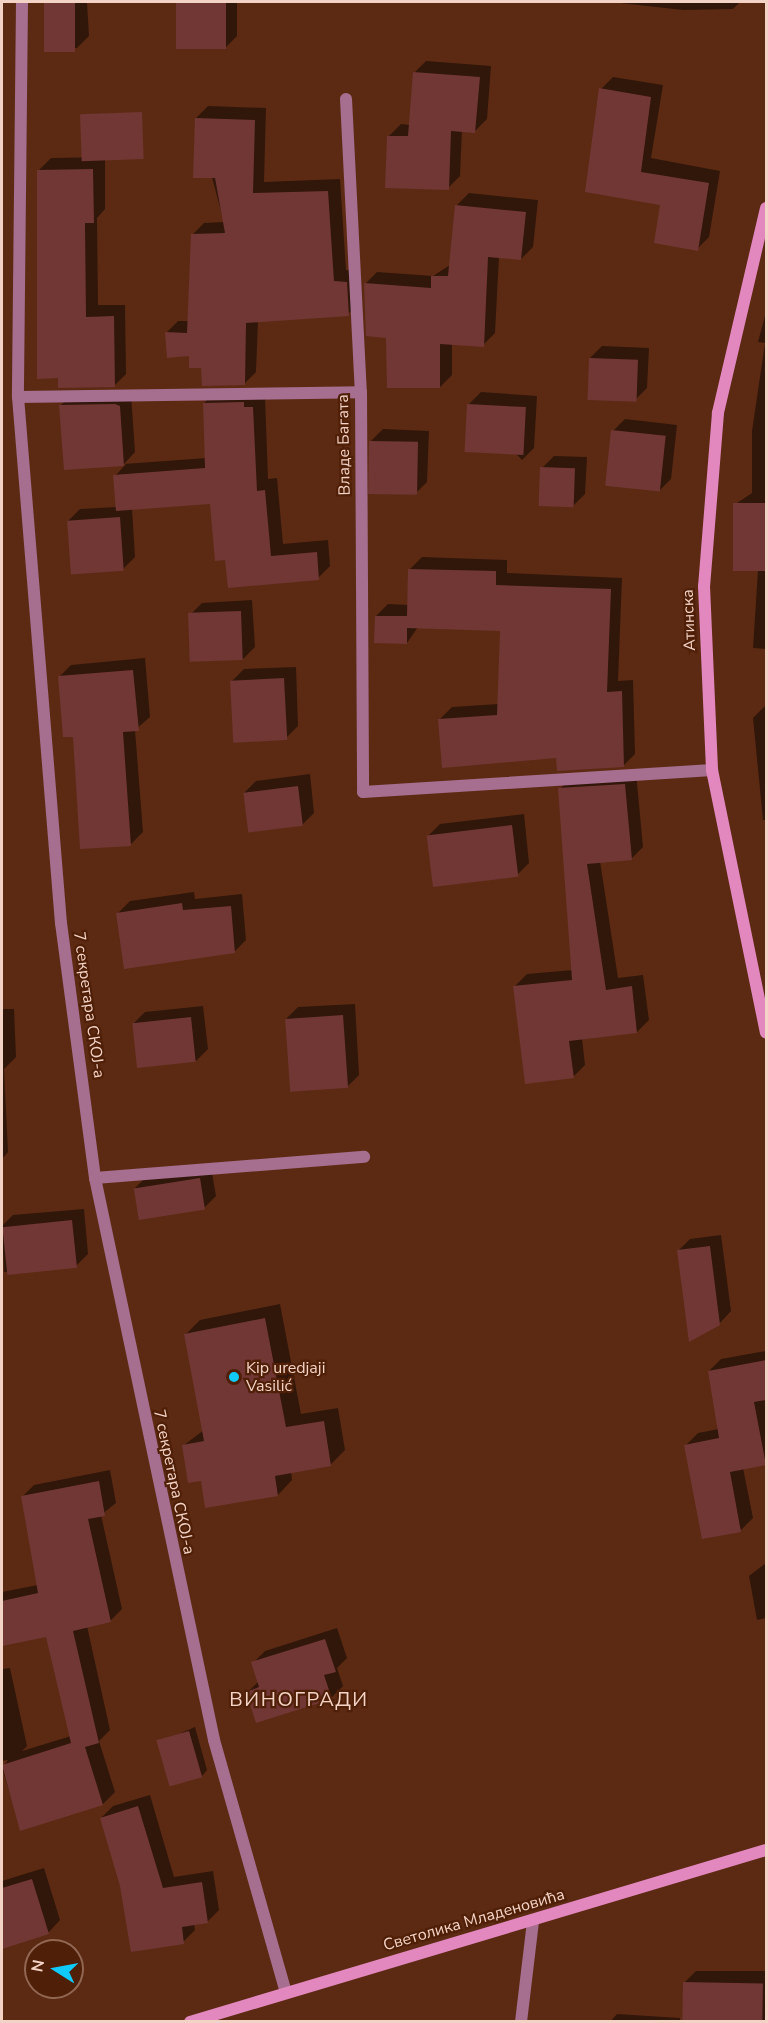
<!DOCTYPE html>
<html>
<head>
<meta charset="utf-8">
<style>
	body { margin:0 }
	#map { position:relative; width:768px; height:2023px; overflow:hidden; background:#5c2a13; font-family:"Nunito Sans",sans-serif }
	div>[style] { position:absolute }
	.shadow>* { inset:0; background:#0007 }
	.building>* { inset:0; background:#713735; transform-origin:0 0 }
	.street>* { height:12px; margin:-6px; padding:0 6px; transform-origin:6px; border-radius:6px; background:#a66e8f }
	.secondary>* { height:12px; margin:-6px; padding:0 6px; transform-origin:6px; border-radius:6px; background:#e288bf }
	.dots>* { width:16px; height:16px; translate:-50% -50%; box-sizing:border-box; border:3px solid #501f07; border-radius:50% }
	span { translate:-50% -50%; white-space:nowrap; text-align:center; line-height:1.15; -webkit-text-stroke:4.5px #501f07; paint-order:stroke }
	.street-label { font-size:16px; color:#f3d3c6 }
	.poi-label { font-size:16px; color:#f3d3c6 }
	.left { translate:0 -50%; text-align:left }
	.quarter-label { font-size:20px; color:#f3d3c6; letter-spacing:1.5px }
	.frame { position:absolute; inset:0; border:3px solid #f3d3c6; pointer-events:none }
	.north { position:absolute; left:24px; top:1939px; width:60px; height:60px; box-sizing:border-box; background:#501f07; border:2px solid #916753; border-radius:50%; rotate:281deg; font-size:16px; font-weight:700; line-height:24px; text-align:center; color:#f3d3c6 }
	.north::after { content:''; display:block; margin:auto; width:21px; height:27px; background:#0fcafa; clip-path:polygon(50% 0,100% 100%,50% 72%,0 100%) }
</style>
</head>
<body>
<div id="map">
	<div class="shadow">
		<i style="clip-path:polygon(45px 2px,87px 2px,89px 36px,77px 48px,49px 50px)"></i>
		<i style="clip-path:polygon(178px 2px,237px 2px,237px 36px,225px 48px,177px 48px)"></i>
		<i style="clip-path:polygon(611px 2px,740px 2px,733px 9px,683px 10px)"></i>
		<i style="clip-path:polygon(426px 61px,491px 66px,487px 119px,475px 131px,462px 130px,460px 176px,448px 188px,389px 136px,401px 124px,410px 125px,414px 73px)"></i>
		<i style="clip-path:polygon(613px 77px,663px 85px,651px 158px,720px 171px,709px 237px,697px 249px,662px 204px,587px 190px,601px 89px)"></i>
		<i style="clip-path:polygon(208px 106px,266px 108px,264px 182px,340px 179px,346px 270px,359px 271px,360px 302px,348px 314px,258px 321px,256px 372px,244px 384px,203px 367px,166px 333px,178px 321px,189px 321px,192px 235px,204px 223px,224px 222px,196px 118px)"></i>
		<i style="clip-path:polygon(105px 157px,105px 209px,97px 218px,98px 305px,125px 305px,126px 374px,114px 386px,60px 387px,39px 170px,51px 158px)"></i>
		<i style="clip-path:polygon(469px 193px,538px 200px,533px 247px,521px 259px,499px 257px,495px 333px,483px 345px,452px 343px,452px 375px,440px 387px,387px 336px,365px 284px,377px 272px,433px 276px,450px 265px,457px 205px)"></i>
		<i style="clip-path:polygon(766px 312px,766px 649px,753px 648px,758px 570px,734px 505px,752px 493px,752px 431px,765px 343px,758px 342px)"></i>
		<i style="clip-path:polygon(602px 346px,649px 348px,647px 388px,635px 400px,590px 358px)"></i>
		<i style="clip-path:polygon(216px 391px,265px 396px,268px 479px,277px 478px,283px 544px,328px 540px,330px 566px,318px 578px,227px 558px,211px 503px,132px 508px,135px 557px,123px 569px,68px 521px,80px 509px,117px 507px,115px 476px,126px 464px,65px 468px,61px 405px,73px 393px,131px 394px,135px 452px,124px 464px,206px 458px,204px 403px)"></i>
		<i style="clip-path:polygon(481px 392px,537px 396px,534px 448px,522px 460px,469px 404px)"></i>
		<i style="clip-path:polygon(625px 419px,677px 425px,671px 479px,659px 491px,613px 431px)"></i>
		<i style="clip-path:polygon(383px 429px,429px 431px,427px 482px,415px 494px,371px 441px)"></i>
		<i style="clip-path:polygon(554px 456px,587px 457px,585px 494px,573px 506px,542px 468px)"></i>
		<i style="clip-path:polygon(422px 557px,507px 560px,507px 573px,622px 578px,618px 681px,633px 680px,635px 754px,623px 766px,558px 757px,440px 719px,452px 707px,499px 704px,501px 630px,418px 627px,407px 643px,376px 616px,388px 604px,409px 605px,410px 569px)"></i>
		<i style="clip-path:polygon(252px 600px,255px 647px,243px 659px,190px 615px,202px 603px)"></i>
		<i style="clip-path:polygon(145px 658px,150px 717px,135px 730px,143px 832px,131px 844px,74px 735px,59px 677px,71px 665px)"></i>
		<i style="clip-path:polygon(296px 667px,298px 726px,286px 738px,232px 681px,244px 669px)"></i>
		<i style="clip-path:polygon(765px 706px,766px 820px,763px 820px,753px 718px)"></i>
		<i style="clip-path:polygon(636px 772px,643px 847px,631px 859px,600px 861px,618px 978px,643px 975px,649px 1020px,637px 1032px,582px 1038px,585px 1065px,573px 1077px,515px 986px,527px 974px,573px 970px,560px 789px,572px 777px)"></i>
		<i style="clip-path:polygon(310px 774px,314px 813px,302px 825px,244px 793px,256px 781px)"></i>
		<i style="clip-path:polygon(524px 814px,529px 863px,517px 875px,428px 836px,440px 824px)"></i>
		<i style="clip-path:polygon(194px 892px,195px 899px,242px 894px,246px 940px,234px 952px,118px 913px,130px 901px)"></i>
		<i style="clip-path:polygon(355px 1004px,359px 1075px,347px 1087px,286px 1019px,298px 1007px)"></i>
		<i style="clip-path:polygon(203px 1006px,208px 1049px,196px 1061px,133px 1024px,145px 1012px)"></i>
		<i style="clip-path:polygon(2px 1009px,14px 1009px,16px 1057px,4px 1069px,8px 1152px,2px 1159px)"></i>
		<i style="clip-path:polygon(211px 1167px,216px 1196px,204px 1208px,135px 1188px,147px 1176px)"></i>
		<i style="clip-path:polygon(84px 1209px,88px 1254px,76px 1266px,4px 1272px,2px 1226px,13px 1215px)"></i>
		<i style="clip-path:polygon(721px 1235px,731px 1311px,719px 1324px,678px 1251px,690px 1239px)"></i>
		<i style="clip-path:polygon(280px 1304px,301px 1414px,338px 1408px,345px 1450px,330px 1465px,291px 1471px,292px 1480px,278px 1495px,202px 1480px,184px 1445px,204px 1430px,185px 1335px,200px 1320px)"></i>
		<i style="clip-path:polygon(766px 1351px,766px 1463px,743px 1468px,753px 1518px,741px 1530px,686px 1445px,698px 1433px,719px 1429px,709px 1371px,721px 1359px)"></i>
		<i style="clip-path:polygon(110px 1470px,116px 1503px,101px 1515px,122px 1609px,110px 1621px,87px 1626px,110px 1730px,99px 1741px,115px 1792px,103px 1804px,21px 1829px,2px 1768px,8px 1760px,2px 1761px,2px 1669px,10px 1668px,27px 1746px,22px 1751px,71px 1736px,47px 1635px,2px 1645px,2px 1592px,38px 1585px,22px 1497px,34px 1485px)"></i>
		<i style="clip-path:polygon(766px 1563px,766px 1618px,757px 1620px,749px 1576px)"></i>
		<i style="clip-path:polygon(337px 1628px,347px 1658px,337px 1668px,343px 1686px,331px 1698px,248px 1692px,259px 1681px,253px 1663px,265px 1651px)"></i>
		<i style="clip-path:polygon(195px 1727px,207px 1770px,202px 1776px,158px 1743px)"></i>
		<i style="clip-path:polygon(150px 1795px,174px 1877px,213px 1871px,219px 1910px,207px 1922px,194px 1924px,195px 1930px,183px 1942px,122px 1886px,101px 1818px,113px 1806px)"></i>
		<i style="clip-path:polygon(44px 1868px,60px 1920px,49px 1932px,2px 1947px,2px 1881px)"></i>
		<i style="clip-path:polygon(696px 1971px,766px 1971px,766px 2022px,684px 2022px,684px 1983px)"></i>
		<i style="clip-path:polygon(617px 2014px,680px 2018px,680px 2022px,610px 2022px)"></i>
	</div>
	<div class="building">
		<i style="left:44px;top:2px;width:31px;height:50px"></i>
		<i style="left:176px;top:2px;width:50px;height:47px"></i>
		<i style="clip-path:polygon(413px 72px,480px 77px,475px 133px,451px 131px,449px 190px,385px 188px,387px 136px,408px 136px)"></i>
		<i style="clip-path:polygon(599px 88px,651px 97px,641px 172px,709px 183px,698px 251px,654px 243px,660px 205px,585px 192px)"></i>
		<i style="left:142px;top:112px;width:47px;height:62px;rotate:88deg"></i>
		<i style="clip-path:polygon(195px 118px,255px 120px,253px 193px,328px 191px,334px 281px,347px 282px,349px 316px,246px 323px,245px 385px,202px 386px,201px 368px,189px 368px,189px 356px,167px 358px,165px 332px,187px 333px,191px 234px,225px 233px,215px 178px,193px 178px)"></i>
		<i style="clip-path:polygon(93px 169px,94px 223px,85px 223px,86px 317px,114px 316px,115px 387px,58px 388px,58px 378px,37px 379px,37px 170px)"></i>
		<i style="clip-path:polygon(455px 205px,526px 212px,521px 260px,488px 257px,484px 347px,440px 344px,440px 388px,387px 388px,386px 338px,366px 336px,364px 283px,431px 288px,431px 276px,448px 276px)"></i>
		<i style="left:589px;top:358px;width:49px;height:42px;rotate:2deg"></i>
		<i style="clip-path:polygon(244px 402px,244px 407px,253px 407px,257px 491px,265px 490px,271px 556px,317px 552px,319px 580px,228px 588px,225px 560px,215px 561px,210px 504px,116px 511px,113px 475px,205px 468px,203px 403px)"></i>
		<i style="clip-path:polygon(115px 404px,120px 406px,124px 466px,64px 470px,59px 405px)"></i>
		<i style="left:467px;top:404px;width:59px;height:48px;rotate:3deg"></i>
		<i style="left:611px;top:430px;width:55px;height:56px;rotate:6deg"></i>
		<i style="left:369px;top:441px;width:49px;height:53px;rotate:1deg"></i>
		<i style="left:540px;top:467px;width:35px;height:39px;rotate:2deg"></i>
		<i style="left:766px;top:503px;width:68px;height:33px;rotate:90deg"></i>
		<i style="left:120px;top:517px;width:54px;height:53px;rotate:86deg"></i>
		<i style="clip-path:polygon(408px 569px,496px 571px,496px 585px,611px 589px,607px 692px,622px 691px,624px 767px,557px 771px,556px 758px,442px 768px,438px 719px,497px 715px,500px 631px,407px 628px,407px 644px,374px 643px,375px 616px,407px 616px)"></i>
		<i style="left:241px;top:611px;width:49px;height:53px;rotate:88deg"></i>
		<i style="clip-path:polygon(133px 670px,139px 731px,123px 732px,131px 846px,80px 849px,73px 737px,63px 737px,58px 676px)"></i>
		<i style="left:284px;top:678px;width:62px;height:54px;rotate:87deg"></i>
		<i style="clip-path:polygon(625px 784px,632px 860px,587px 864px,606px 990px,632px 986px,637px 1033px,569px 1041px,574px 1078px,525px 1084px,513px 986px,572px 980px,558px 788px)"></i>
		<i style="left:298px;top:786px;width:40px;height:55px;rotate:83deg"></i>
		<i style="left:512px;top:825px;width:52px;height:86px;rotate:83deg"></i>
		<i style="clip-path:polygon(182px 903px,183px 910px,231px 906px,235px 953px,124px 969px,116px 913px)"></i>
		<i style="left:343px;top:1015px;width:73px;height:58px;rotate:86deg"></i>
		<i style="left:191px;top:1017px;width:45px;height:59px;rotate:84deg"></i>
		<i style="left:200px;top:1178px;width:32px;height:67px;rotate:81deg"></i>
		<i style="left:72px;top:1220px;width:48px;height:70px;rotate:84deg"></i>
		<i style="clip-path:polygon(710px 1246px,720px 1325px,689px 1342px,677px 1250px)"></i>
		<i style="clip-path:polygon(265px 1318px,286px 1427px,324px 1421px,331px 1466px,275px 1476px,278px 1496px,205px 1508px,201px 1481px,188px 1483px,182px 1445px,204px 1441px,184px 1334px)"></i>
		<i style="clip-path:polygon(766px 1360px,766px 1400px,754px 1402px,766px 1465px,730px 1472px,741px 1532px,702px 1539px,684px 1445px,719px 1438px,708px 1371px)"></i>
		<i style="clip-path:polygon(99px 1481px,105px 1516px,88px 1519px,111px 1622px,73px 1631px,99px 1743px,85px 1747px,103px 1805px,20px 1831px,2px 1765px,71px 1743px,46px 1637px,2px 1646px,2px 1601px,38px 1593px,21px 1496px)"></i>
		<i style="clip-path:polygon(325px 1639px,336px 1672px,324px 1675px,332px 1699px,256px 1723px,246px 1692px,259px 1687px,251px 1662px)"></i>
		<i style="left:189px;top:1731px;width:48px;height:34px;rotate:74deg"></i>
		<i style="clip-path:polygon(138px 1806px,163px 1888px,202px 1882px,208px 1923px,182px 1927px,184px 1944px,131px 1952px,120px 1886px,100px 1818px)"></i>
		<i style="clip-path:polygon(32px 1879px,49px 1934px,2px 1949px,2px 1888px)"></i>
		<i style="left:683px;top:1982px;width:80px;height:40px;rotate:1deg"></i>
	</div>
	<div class="street">
		<i style="left:22px;top:2px;width:395px;rotate:90.6deg"></i>
		<i style="left:18px;top:397px;width:528px;rotate:85.33deg"></i>
		<i style="left:61px;top:923px;width:257px;rotate:82.4deg"></i>
		<i style="left:95px;top:1178px;width:574px;rotate:78.04deg"></i>
		<i style="left:214px;top:1740px;width:262px;rotate:74.1deg"></i>
		<i style="left:346px;top:99px;width:293px;rotate:87.1deg"></i>
		<i style="left:361px;top:392px;width:400px;rotate:89.7deg"></i>
		<i style="left:363px;top:792px;width:350px;rotate:-3.6deg"></i>
		<i style="left:18px;top:397px;width:343px;rotate:-0.8deg"></i>
		<i style="left:95px;top:1178px;width:270px;rotate:-4.5deg"></i>
		<i style="left:521px;top:2022px;width:102px;rotate:-83.2deg"></i>
	</div>
	<div class="secondary">
		<i style="left:766px;top:208px;width:211px;rotate:103.2deg"></i>
		<i style="left:718px;top:413px;width:174px;rotate:94.6deg"></i>
		<i style="left:704px;top:586px;width:184px;rotate:87.5deg"></i>
		<i style="left:712px;top:770px;width:268px;rotate:78.4deg"></i>
		<i style="left:190px;top:2022px;width:601px;rotate:-16.63deg"></i>
	</div>
	<div class="dots">
		<i style="left:234px;top:1377px;background:#0fcafa"></i>
	</div>
	<div class="street-label">
		<span style="left:344px;top:445px;rotate:-91deg">Владе Багата</span>
		<span style="left:689px;top:620px;rotate:-92deg">Атинска</span>
		<span style="left:89px;top:1005px;rotate:82deg">7 секретара СКОЈ-а</span>
		<span style="left:174px;top:1482px;rotate:78deg">7 секретара СКОЈ-а</span>
		<span style="left:474px;top:1920px;rotate:-16deg">Светолика Младеновића</span>
	</div>
	<div class="poi-label">
		<span class="left" style="left:246px;top:1377px">Kip uredjaji<br>Vasilić</span>
	</div>
	<div class="quarter-label">
		<span style="left:299px;top:1699px">ВИНОГРАДИ</span>
	</div>
	<div class="frame"></div>
	<div class="north">N</div>
</div>
</body>
</html>
